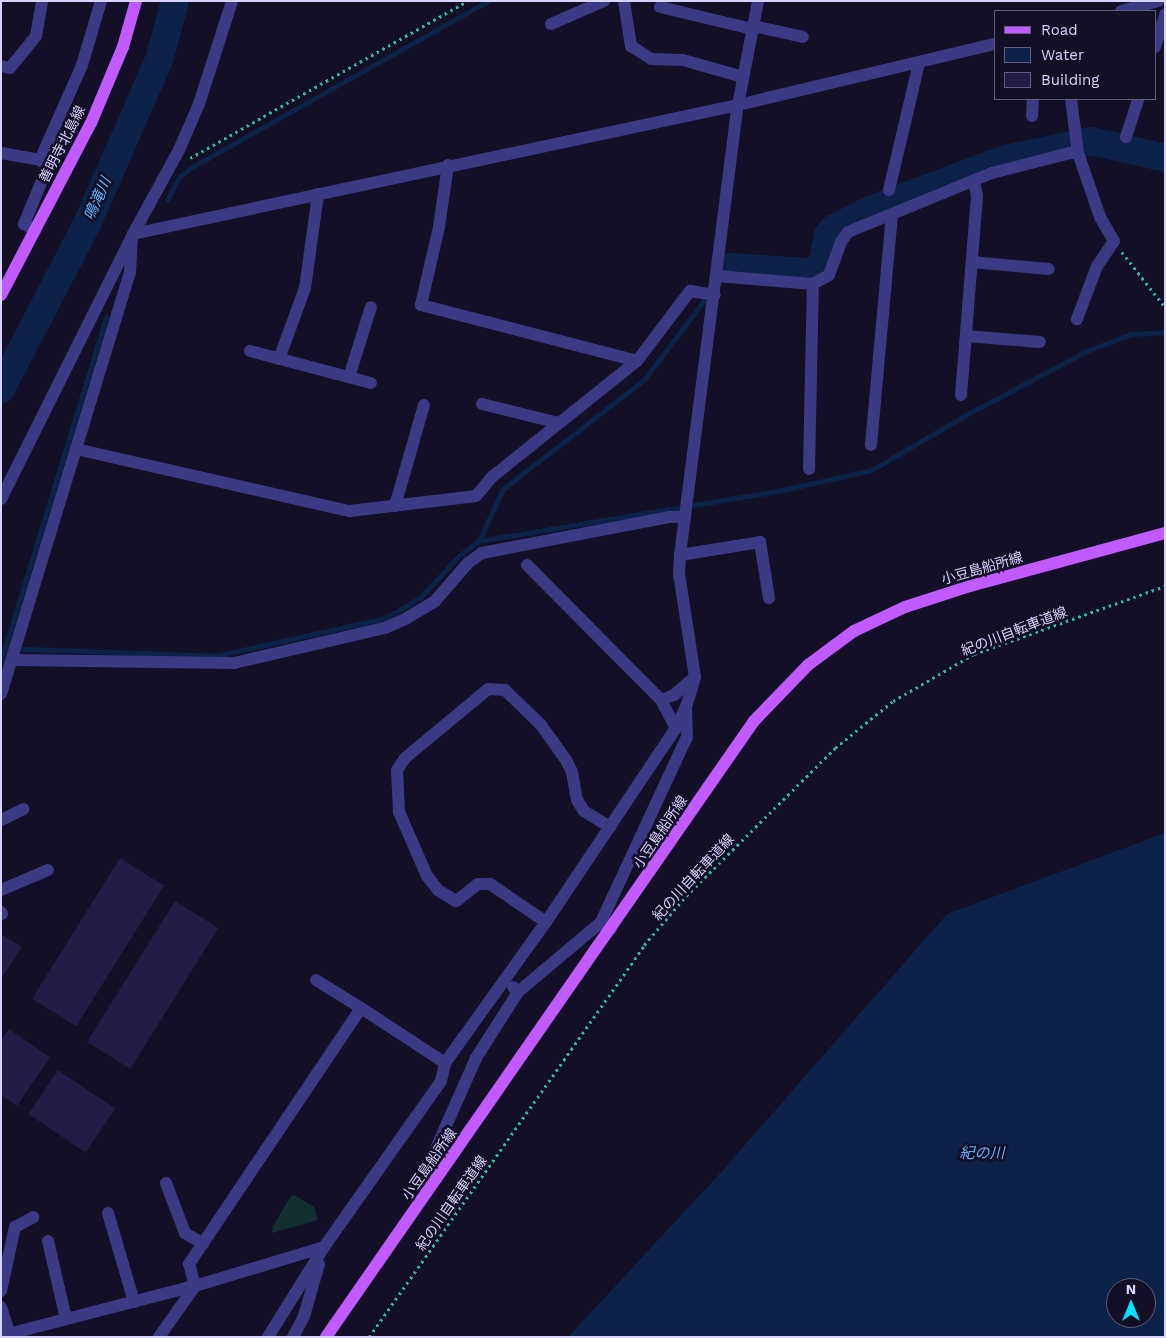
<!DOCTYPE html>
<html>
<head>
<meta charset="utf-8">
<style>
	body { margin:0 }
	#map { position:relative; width:1166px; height:1338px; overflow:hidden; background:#130f26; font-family:"Work Sans","Noto Sans JP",sans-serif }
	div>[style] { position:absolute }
	.green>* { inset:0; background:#12302f }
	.water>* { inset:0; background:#0c2248 }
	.stream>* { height:4.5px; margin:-2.25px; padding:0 2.25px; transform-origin:2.25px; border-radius:2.25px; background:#0c2248 }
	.river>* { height:28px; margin:-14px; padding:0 14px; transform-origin:14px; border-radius:14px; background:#0c2248 }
	.building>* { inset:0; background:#241b47; transform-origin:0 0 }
	.path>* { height:2.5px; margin-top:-1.25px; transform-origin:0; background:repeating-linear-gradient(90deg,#2fb8b0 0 2.5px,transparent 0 6.5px) }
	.minor>* { height:12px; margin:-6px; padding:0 6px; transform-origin:6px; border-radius:6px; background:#3d3a85 }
	.major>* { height:12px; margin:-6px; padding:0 6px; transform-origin:6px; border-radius:6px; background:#c25bff }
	span { translate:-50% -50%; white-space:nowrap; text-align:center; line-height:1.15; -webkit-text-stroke:5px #130f26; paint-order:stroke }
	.street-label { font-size:14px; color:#d9d4ff }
	.water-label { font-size:15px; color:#62b6ff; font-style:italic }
	.frame { position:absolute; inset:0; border:2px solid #d9d4ff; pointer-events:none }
	.legend { position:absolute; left:994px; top:10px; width:162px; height:90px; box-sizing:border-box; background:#130f26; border:1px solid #625e7d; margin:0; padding:6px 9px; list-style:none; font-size:15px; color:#d9d4ff }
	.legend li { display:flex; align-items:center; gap:10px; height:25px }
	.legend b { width:25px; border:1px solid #625e7d }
	.north { position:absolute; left:1106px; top:1278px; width:50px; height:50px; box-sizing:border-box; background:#130f26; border:1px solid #625e7d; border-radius:50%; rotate:0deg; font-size:14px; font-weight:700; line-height:20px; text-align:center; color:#d9d4ff }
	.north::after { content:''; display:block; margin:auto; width:18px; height:22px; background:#00e5ff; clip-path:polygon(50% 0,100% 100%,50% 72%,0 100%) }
</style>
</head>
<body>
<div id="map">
	<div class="green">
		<i style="clip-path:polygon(294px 1195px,314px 1207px,318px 1220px,272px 1233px,273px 1226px,291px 1196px)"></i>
	</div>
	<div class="water">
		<i style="clip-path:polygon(evenodd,1165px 833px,1165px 1337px,568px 1337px,723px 1170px,947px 914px,1165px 833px,1116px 1288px,1146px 1288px,1146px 1318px,1116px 1318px,1116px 1288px)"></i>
	</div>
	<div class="stream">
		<i style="left:167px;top:200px;width:27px;rotate:-62deg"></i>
		<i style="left:180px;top:176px;width:17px;rotate:-36deg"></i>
		<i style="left:194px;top:166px;width:337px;rotate:-29.3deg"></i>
		<i style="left:479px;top:541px;width:57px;rotate:-65.2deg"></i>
		<i style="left:503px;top:489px;width:178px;rotate:-37.7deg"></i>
		<i style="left:644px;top:380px;width:98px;rotate:-52.9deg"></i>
		<i style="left:1px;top:648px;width:214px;rotate:2.1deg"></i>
		<i style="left:215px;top:656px;width:175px;rotate:-12.5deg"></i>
		<i style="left:386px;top:618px;width:41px;rotate:-31deg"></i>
		<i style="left:421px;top:597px;width:56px;rotate:-47.2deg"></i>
		<i style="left:459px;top:556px;width:25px;rotate:-37deg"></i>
		<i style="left:479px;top:541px;width:308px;rotate:-9.5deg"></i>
		<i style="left:783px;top:490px;width:91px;rotate:-12.7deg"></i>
		<i style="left:872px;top:470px;width:109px;rotate:-30.3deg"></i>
		<i style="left:966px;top:415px;width:137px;rotate:-27.9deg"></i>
		<i style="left:1087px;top:351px;width:47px;rotate:-21.1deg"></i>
		<i style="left:1131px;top:334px;width:34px;rotate:-3deg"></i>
		<i style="left:1px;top:661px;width:359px;rotate:-73deg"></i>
	</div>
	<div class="river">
		<i style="left:729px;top:267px;width:77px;rotate:3.7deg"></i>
		<i style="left:806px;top:272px;width:10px;rotate:-11deg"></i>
		<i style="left:816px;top:270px;width:8px;rotate:-45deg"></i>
		<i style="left:822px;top:264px;width:30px;rotate:-78deg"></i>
		<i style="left:828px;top:235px;width:9px;rotate:-49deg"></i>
		<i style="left:834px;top:228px;width:42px;rotate:-26.6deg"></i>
		<i style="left:872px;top:209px;width:142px;rotate:-20.6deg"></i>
		<i style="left:1005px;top:159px;width:88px;rotate:-11.8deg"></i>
		<i style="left:1091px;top:141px;width:76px;rotate:12.9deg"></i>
		<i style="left:1px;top:389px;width:184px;rotate:-62.5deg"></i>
		<i style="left:86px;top:226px;width:181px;rotate:-66.3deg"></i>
		<i style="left:159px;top:60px;width:61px;rotate:-74.8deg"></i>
	</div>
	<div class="building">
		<i style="left:120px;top:858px;width:52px;height:166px;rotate:32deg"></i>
		<i style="left:175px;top:901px;width:51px;height:166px;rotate:32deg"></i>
		<i style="clip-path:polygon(1px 934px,22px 947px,1px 979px)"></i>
		<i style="clip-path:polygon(9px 1029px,50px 1057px,17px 1106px,1px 1095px,1px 1040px)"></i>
		<i style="left:58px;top:1070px;width:69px;height:53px;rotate:34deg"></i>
	</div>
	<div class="path">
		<i style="left:190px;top:158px;width:319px;rotate:-29.5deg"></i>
		<i style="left:1122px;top:252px;width:70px;rotate:52deg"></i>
		<i style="left:369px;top:1337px;width:479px;rotate:-54.9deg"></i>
		<i style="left:644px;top:945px;width:65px;rotate:-49.4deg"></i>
		<i style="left:686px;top:896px;width:210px;rotate:-44.8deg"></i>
		<i style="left:835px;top:748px;width:75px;rotate:-39deg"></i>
		<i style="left:893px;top:701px;width:94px;rotate:-30.1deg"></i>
		<i style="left:974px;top:654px;width:203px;rotate:-19.6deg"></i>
	</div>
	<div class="minor">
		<i style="left:624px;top:1px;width:46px;rotate:81.2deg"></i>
		<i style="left:631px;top:46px;width:24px;rotate:33deg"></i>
		<i style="left:651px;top:59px;width:32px;rotate:2deg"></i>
		<i style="left:683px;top:60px;width:62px;rotate:15.8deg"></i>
		<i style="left:660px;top:7px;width:95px;rotate:13.4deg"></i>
		<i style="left:1121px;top:11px;width:39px;rotate:-15deg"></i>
		<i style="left:551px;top:24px;width:58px;rotate:-23.5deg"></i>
		<i style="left:753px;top:26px;width:51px;rotate:12.4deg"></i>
		<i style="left:1155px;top:47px;width:34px;rotate:-73deg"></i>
		<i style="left:1px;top:66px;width:9px;rotate:13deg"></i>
		<i style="left:10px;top:68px;width:41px;rotate:-50.9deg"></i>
		<i style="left:36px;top:36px;width:36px;rotate:-80deg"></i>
		<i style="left:1071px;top:99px;width:54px;rotate:82.6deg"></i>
		<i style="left:1032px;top:116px;width:17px;rotate:-87deg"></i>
		<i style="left:1126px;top:137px;width:40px;rotate:-72deg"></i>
		<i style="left:1px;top:153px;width:40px;rotate:10deg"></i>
		<i style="left:40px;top:160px;width:10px;rotate:37deg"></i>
		<i style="left:48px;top:166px;width:63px;rotate:112.5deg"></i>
		<i style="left:24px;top:224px;width:13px;rotate:29deg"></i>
		<i style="left:40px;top:160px;width:104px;rotate:-66.1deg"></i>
		<i style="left:82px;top:65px;width:67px;rotate:-73.5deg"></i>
		<i style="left:448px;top:165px;width:63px;rotate:98.3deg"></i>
		<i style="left:439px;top:227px;width:80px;rotate:103deg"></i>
		<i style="left:421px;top:305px;width:223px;rotate:14.5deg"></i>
		<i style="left:889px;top:190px;width:130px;rotate:-76.7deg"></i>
		<i style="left:133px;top:234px;width:619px;rotate:-12.04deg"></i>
		<i style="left:738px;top:105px;width:264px;rotate:-13.4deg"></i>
		<i style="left:972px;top:262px;width:77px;rotate:5.2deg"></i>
		<i style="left:717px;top:276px;width:96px;rotate:4.8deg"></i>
		<i style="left:813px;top:284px;width:18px;rotate:-29deg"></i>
		<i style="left:829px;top:275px;width:35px;rotate:-70deg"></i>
		<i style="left:841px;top:242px;width:12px;rotate:-55deg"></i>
		<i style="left:848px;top:232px;width:156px;rotate:-22.3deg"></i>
		<i style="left:992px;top:173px;width:81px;rotate:-14.4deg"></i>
		<i style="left:1070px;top:153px;width:8px"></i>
		<i style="left:1078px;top:153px;width:68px;rotate:71deg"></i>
		<i style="left:1100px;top:217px;width:28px;rotate:60deg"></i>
		<i style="left:1114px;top:241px;width:30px;rotate:124deg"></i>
		<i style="left:1097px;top:266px;width:57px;rotate:110.7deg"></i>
		<i style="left:966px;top:336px;width:74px;rotate:4.6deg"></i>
		<i style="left:250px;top:351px;width:125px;rotate:14.8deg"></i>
		<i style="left:279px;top:359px;width:76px;rotate:-69.9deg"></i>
		<i style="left:305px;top:288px;width:95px;rotate:-82.1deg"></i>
		<i style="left:349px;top:377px;width:73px;rotate:-72.6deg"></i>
		<i style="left:961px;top:395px;width:200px;rotate:-85.4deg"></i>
		<i style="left:977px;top:196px;width:16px;rotate:-101deg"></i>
		<i style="left:482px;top:404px;width:79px;rotate:13.9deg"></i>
		<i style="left:871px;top:445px;width:232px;rotate:-84.8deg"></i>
		<i style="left:76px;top:449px;width:281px;rotate:12.8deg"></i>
		<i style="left:350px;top:511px;width:127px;rotate:-6.8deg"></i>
		<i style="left:476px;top:496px;width:25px;rotate:-50deg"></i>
		<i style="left:492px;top:477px;width:186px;rotate:-38.7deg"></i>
		<i style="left:637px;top:361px;width:88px;rotate:-52.9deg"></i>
		<i style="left:690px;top:291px;width:25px;rotate:9deg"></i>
		<i style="left:809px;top:469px;width:185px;rotate:-88.8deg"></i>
		<i style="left:1px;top:499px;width:296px;rotate:-63.5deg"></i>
		<i style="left:133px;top:234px;width:96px;rotate:-61.3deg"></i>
		<i style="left:179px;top:150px;width:50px;rotate:-66.5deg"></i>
		<i style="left:199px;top:104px;width:108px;rotate:-72.2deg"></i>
		<i style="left:395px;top:506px;width:105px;rotate:-74deg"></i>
		<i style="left:680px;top:555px;width:81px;rotate:-9.2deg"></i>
		<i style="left:760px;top:542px;width:57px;rotate:80.9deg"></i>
		<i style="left:527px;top:565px;width:190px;rotate:45.2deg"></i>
		<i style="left:661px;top:700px;width:32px;rotate:62deg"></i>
		<i style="left:12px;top:660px;width:222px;rotate:0.8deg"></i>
		<i style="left:234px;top:663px;width:155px;rotate:-13.1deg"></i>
		<i style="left:385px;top:628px;width:24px;rotate:-24deg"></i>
		<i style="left:407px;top:618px;width:33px;rotate:-31deg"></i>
		<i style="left:435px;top:601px;width:50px;rotate:-49deg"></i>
		<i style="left:468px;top:563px;width:17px;rotate:-36deg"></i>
		<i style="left:482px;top:553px;width:190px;rotate:-10.9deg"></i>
		<i style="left:669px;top:517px;width:16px"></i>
		<i style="left:1px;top:694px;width:440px;rotate:-73deg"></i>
		<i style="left:130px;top:273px;width:34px;rotate:-87deg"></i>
		<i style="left:661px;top:700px;width:14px;rotate:-21deg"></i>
		<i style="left:674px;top:695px;width:28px;rotate:-41deg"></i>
		<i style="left:1px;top:820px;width:25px;rotate:-26deg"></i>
		<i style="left:1px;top:890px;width:51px;rotate:-23.1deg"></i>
		<i style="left:1px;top:912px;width:2px;rotate:63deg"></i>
		<i style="left:546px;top:922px;width:68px;rotate:-145.8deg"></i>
		<i style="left:490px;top:884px;width:12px;rotate:180deg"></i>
		<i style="left:478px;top:884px;width:28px;rotate:142deg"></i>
		<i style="left:456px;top:901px;width:21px;rotate:-149deg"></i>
		<i style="left:438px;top:890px;width:18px;rotate:-128deg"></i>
		<i style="left:427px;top:876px;width:70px;rotate:-113.6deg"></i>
		<i style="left:399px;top:812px;width:42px;rotate:-92.7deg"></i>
		<i style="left:397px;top:770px;width:14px;rotate:-56deg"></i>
		<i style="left:405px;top:758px;width:108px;rotate:-39.7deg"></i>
		<i style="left:488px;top:689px;width:17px;rotate:3deg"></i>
		<i style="left:505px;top:690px;width:50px;rotate:44.2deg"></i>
		<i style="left:541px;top:725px;width:43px;rotate:54.5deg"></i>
		<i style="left:566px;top:760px;width:13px;rotate:63deg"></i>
		<i style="left:572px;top:772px;width:28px;rotate:80deg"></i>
		<i style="left:577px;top:800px;width:13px;rotate:58deg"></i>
		<i style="left:584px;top:811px;width:31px;rotate:32deg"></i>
		<i style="left:611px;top:929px;width:12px;rotate:-145deg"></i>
		<i style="left:601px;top:922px;width:204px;rotate:-65.1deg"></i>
		<i style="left:687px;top:737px;width:27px;rotate:-92deg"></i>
		<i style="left:316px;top:980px;width:53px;rotate:31.9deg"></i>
		<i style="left:513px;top:987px;width:7px;rotate:45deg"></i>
		<i style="left:518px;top:992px;width:109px;rotate:-40.1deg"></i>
		<i style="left:437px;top:1178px;width:17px;rotate:-114deg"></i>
		<i style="left:430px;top:1162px;width:114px;rotate:-66.1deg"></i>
		<i style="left:476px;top:1058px;width:78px;rotate:-57.5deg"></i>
		<i style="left:166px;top:1183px;width:53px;rotate:69.2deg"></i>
		<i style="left:185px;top:1233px;width:21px;rotate:31deg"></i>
		<i style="left:108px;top:1213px;width:93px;rotate:73.7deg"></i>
		<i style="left:48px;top:1241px;width:80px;rotate:77deg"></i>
		<i style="left:1px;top:1291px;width:66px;rotate:-77.7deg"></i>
		<i style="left:15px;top:1227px;width:21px;rotate:-28deg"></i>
		<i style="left:1px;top:1307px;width:28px;rotate:72deg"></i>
		<i style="left:1px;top:1336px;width:200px;rotate:-14.5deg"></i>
		<i style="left:195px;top:1286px;width:135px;rotate:-16.8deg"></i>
		<i style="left:159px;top:1337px;width:62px;rotate:-54.8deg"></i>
		<i style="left:195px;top:1286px;width:23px;rotate:-105deg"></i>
		<i style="left:189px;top:1264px;width:308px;rotate:-56.1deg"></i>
		<i style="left:361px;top:1008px;width:100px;rotate:33.2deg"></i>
		<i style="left:268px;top:1337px;width:106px;rotate:-58.1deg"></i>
		<i style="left:324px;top:1247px;width:203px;rotate:-54.8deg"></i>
		<i style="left:441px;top:1081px;width:18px;rotate:-77deg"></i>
		<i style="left:445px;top:1063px;width:173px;rotate:-54.4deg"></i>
		<i style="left:546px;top:922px;width:234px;rotate:-56.2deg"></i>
		<i style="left:676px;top:728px;width:23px;rotate:-65deg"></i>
		<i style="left:686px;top:707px;width:31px;rotate:-73deg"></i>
		<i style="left:695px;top:677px;width:104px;rotate:-98.8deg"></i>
		<i style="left:679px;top:574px;width:19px;rotate:-87deg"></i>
		<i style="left:680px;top:555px;width:454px;rotate:-82.7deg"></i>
		<i style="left:738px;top:105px;width:106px;rotate:-79.1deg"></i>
		<i style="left:293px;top:1337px;width:24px;rotate:-62deg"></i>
		<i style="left:304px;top:1316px;width:54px;rotate:-73.9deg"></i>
	</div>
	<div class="major">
		<i style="left:1px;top:295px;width:194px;rotate:-62.4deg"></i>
		<i style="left:91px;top:123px;width:82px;rotate:-67.2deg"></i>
		<i style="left:123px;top:47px;width:48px;rotate:-74.2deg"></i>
		<i style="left:326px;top:1337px;width:750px;rotate:-55.21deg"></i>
		<i style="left:754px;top:721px;width:78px;rotate:-46deg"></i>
		<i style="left:808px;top:665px;width:57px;rotate:-36.5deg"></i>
		<i style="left:854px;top:631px;width:56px;rotate:-25.2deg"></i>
		<i style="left:905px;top:607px;width:68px;rotate:-17.9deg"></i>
		<i style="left:970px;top:586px;width:202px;rotate:-15.2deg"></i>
	</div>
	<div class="street-label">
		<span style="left:62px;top:144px;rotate:-63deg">善明寺北島線</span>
		<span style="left:982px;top:568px;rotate:-16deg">小豆島船所線</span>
		<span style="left:1014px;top:631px;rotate:-21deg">紀の川自転車道線</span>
		<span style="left:660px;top:832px;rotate:-56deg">小豆島船所線</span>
		<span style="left:693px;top:877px;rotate:-47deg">紀の川自転車道線</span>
		<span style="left:429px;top:1164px;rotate:-55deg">小豆島船所線</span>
		<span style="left:451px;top:1203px;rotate:-55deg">紀の川自転車道線</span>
	</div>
	<div class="water-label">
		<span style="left:98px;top:199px;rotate:-66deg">鳴滝川</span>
		<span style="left:982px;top:1154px">紀の川</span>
	</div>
	<div class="frame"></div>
	<ul class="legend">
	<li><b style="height:6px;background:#c25bff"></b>Road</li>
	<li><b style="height:14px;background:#0c2248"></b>Water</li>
	<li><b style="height:14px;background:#241b47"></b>Building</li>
	</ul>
	<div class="north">N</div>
</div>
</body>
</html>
